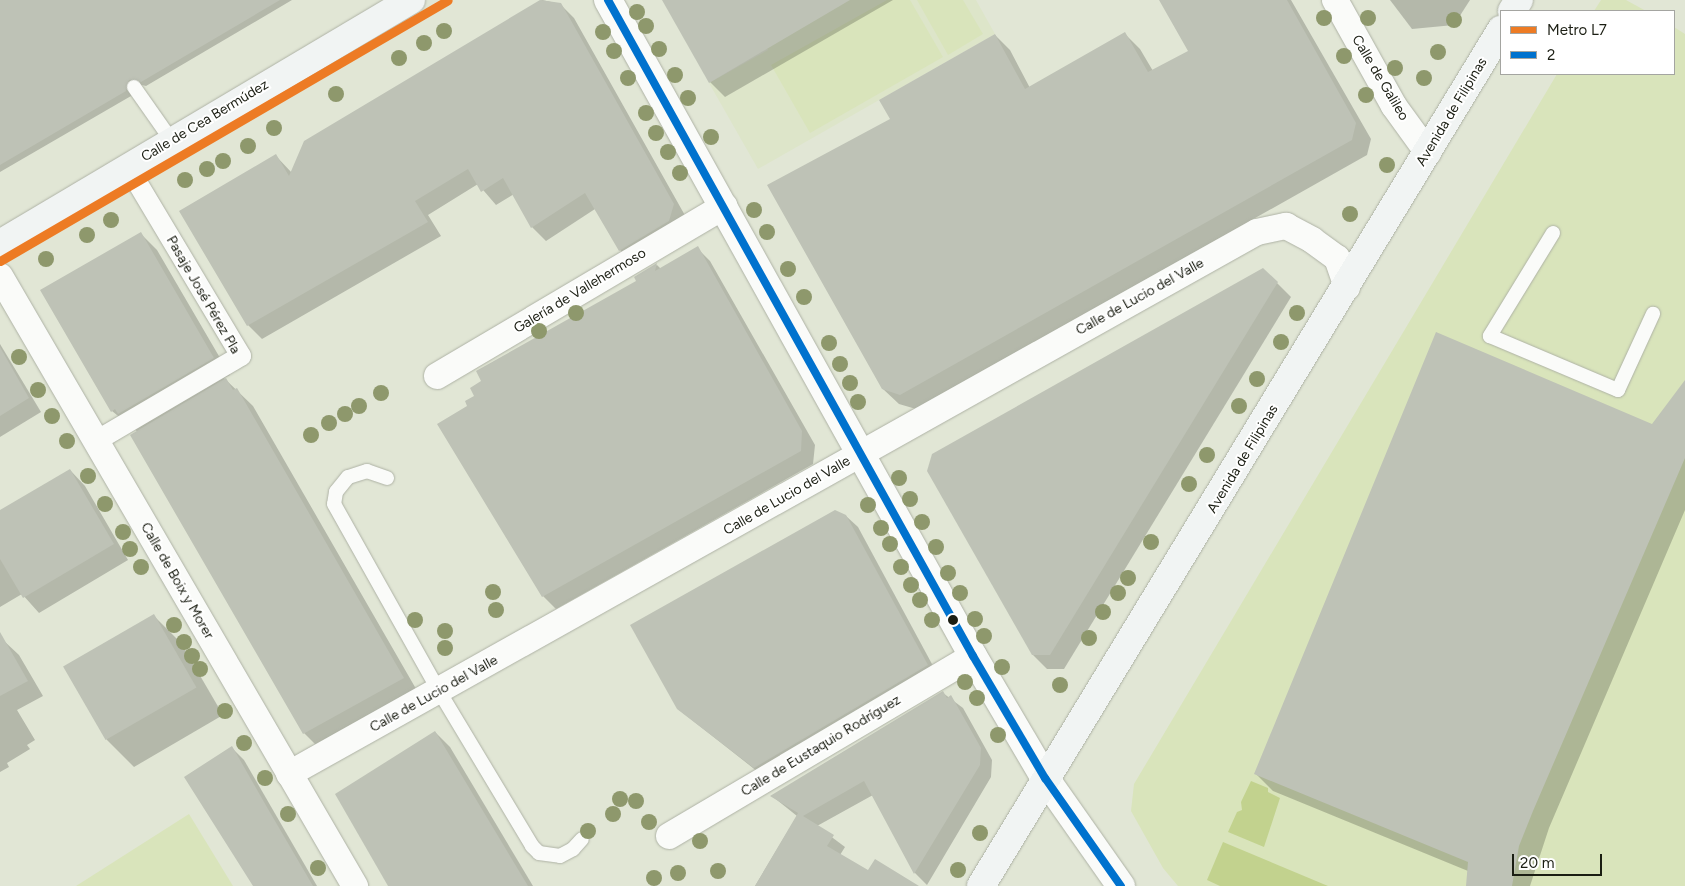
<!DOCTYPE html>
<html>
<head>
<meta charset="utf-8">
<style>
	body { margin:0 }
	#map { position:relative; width:1685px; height:886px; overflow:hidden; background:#e1e6d5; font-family:Figtree,sans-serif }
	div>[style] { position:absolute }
	.built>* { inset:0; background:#dde5c9 }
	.green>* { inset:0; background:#d9e4bb }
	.water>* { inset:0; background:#c2d28e }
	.shadow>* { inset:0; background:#0003 }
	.building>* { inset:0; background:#bec2b6; transform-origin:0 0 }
	.roads { filter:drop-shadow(0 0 1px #aeb2a5) drop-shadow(0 0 1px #aeb2a5) }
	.service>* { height:14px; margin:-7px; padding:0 7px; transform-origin:7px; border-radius:7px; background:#fafbf9 }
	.pedestrian>* { height:20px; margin:-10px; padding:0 10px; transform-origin:10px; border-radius:10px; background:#fafbf9 }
	.minor>* { height:26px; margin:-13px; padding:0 13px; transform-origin:13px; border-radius:13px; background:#fafbf9 }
	.tertiary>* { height:28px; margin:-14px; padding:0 14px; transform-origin:14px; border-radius:14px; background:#fafbf9 }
	.primary>* { height:28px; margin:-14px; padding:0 14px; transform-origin:14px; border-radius:14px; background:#f1f4f3 }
	.bus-1>* { height:8px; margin:-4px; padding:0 4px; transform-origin:4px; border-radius:4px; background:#0072ce }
	.metro-1>* { height:9px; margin:-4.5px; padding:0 4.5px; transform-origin:4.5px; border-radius:4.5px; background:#ed7b24 }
	.trees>* { width:16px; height:16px; margin:-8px; border-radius:50%; background:#8e986c }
	.dots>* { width:14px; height:14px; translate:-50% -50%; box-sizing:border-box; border:2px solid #fff; border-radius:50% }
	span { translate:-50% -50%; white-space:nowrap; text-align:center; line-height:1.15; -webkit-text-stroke:4px #fff; paint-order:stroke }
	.street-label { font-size:14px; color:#1b1e13 }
	.legend { position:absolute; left:1500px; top:10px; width:175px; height:65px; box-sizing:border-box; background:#fff; border:1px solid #a4a5a1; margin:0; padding:6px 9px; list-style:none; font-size:15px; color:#1b1e13 }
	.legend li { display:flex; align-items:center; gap:10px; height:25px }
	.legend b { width:25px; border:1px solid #a4a5a1 }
	.scale { position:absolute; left:1512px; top:854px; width:90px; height:22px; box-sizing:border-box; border:2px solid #1b1e13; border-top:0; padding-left:6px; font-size:15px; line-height:18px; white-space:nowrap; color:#1b1e13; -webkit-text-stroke:4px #fff; paint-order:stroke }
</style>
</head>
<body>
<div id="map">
	<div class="built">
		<i style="clip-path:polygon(740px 0,976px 0,995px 34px,758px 169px,709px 83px,768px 50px)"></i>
	</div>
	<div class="green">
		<i style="clip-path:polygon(887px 0,910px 0,943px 57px,810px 133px,771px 65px)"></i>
		<i style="clip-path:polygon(917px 0,963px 0,983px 34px,948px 55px)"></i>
		<i style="clip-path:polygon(1601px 0,1626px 0,1646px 11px,1594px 11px)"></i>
		<i style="clip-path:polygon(1674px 27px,1685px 34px,1685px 886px,1178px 886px,1163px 868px,1131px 811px,1134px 784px,1557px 74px,1674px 74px)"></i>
		<i style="clip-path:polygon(189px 814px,233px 886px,76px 886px)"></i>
	</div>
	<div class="water">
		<i style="clip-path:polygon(1251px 781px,1268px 788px,1268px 792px,1280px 798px,1264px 847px,1228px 832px,1237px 812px,1242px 810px,1241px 802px)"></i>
		<i style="clip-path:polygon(1223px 842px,1328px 886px,1220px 886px,1207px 880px)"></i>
	</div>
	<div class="shadow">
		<i style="clip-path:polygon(0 0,292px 0,146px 86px,134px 83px,131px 96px,0 172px)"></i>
		<i style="clip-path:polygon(542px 0,560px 4px,574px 18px,687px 219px,634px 264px,620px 250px,595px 209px,546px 241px,532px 227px,514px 194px,496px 205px,478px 184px,428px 215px,441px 236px,262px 339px,248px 325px,276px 156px,292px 173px,305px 142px)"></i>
		<i style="clip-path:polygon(664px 0,893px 0,725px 97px,710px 82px)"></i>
		<i style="clip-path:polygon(1160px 0,1291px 0,1371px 139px,1367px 155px,916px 409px,899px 404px,883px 389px,892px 119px,995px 35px,1010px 50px,1030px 88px,1125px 34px,1140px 49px,1153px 71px,1190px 51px)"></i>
		<i style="clip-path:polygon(1390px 0,1470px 0,1454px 25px,1412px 29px)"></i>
		<i style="clip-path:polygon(140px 233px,157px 250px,230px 375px,224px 378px,253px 406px,419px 694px,320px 749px,304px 733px,138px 432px,112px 411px)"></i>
		<i style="clip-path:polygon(697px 248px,710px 261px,815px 445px,813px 464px,556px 609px,543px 596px,469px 406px,638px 282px,635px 277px,657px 265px,661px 269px)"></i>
		<i style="clip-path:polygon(1263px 269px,1291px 297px,1064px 669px,1047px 669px,1033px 655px)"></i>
		<i style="clip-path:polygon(0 344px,41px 412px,0 437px)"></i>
		<i style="clip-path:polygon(1685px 382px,1685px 510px,1549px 828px,1530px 886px,1467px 886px,1468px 871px,1273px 791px,1256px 774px,1652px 425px)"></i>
		<i style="clip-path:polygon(70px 470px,85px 486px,128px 560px,39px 613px,22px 594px,0 607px,0 511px)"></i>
		<i style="clip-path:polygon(846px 516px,858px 527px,939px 677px,767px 779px,678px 709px)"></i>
		<i style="clip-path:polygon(154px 616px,181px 643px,223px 715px,134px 767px,107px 740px,65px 668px)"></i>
		<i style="clip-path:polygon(3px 640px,19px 655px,43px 696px,17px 710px,35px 740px,27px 745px,30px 749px,7px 763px,9px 767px,0 772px,0 642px)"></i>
		<i style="clip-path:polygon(943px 693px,963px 708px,992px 760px,991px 777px,927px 885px,915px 873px,873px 795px,817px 826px,845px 847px,840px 855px,869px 872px,914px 886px,755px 886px,797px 816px,772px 796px)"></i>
		<i style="clip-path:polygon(435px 732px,450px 747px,533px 886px,389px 886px)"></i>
		<i style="clip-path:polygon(232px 748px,244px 760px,317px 886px,254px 886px)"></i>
	</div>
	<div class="building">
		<i style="clip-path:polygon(0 0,280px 0,141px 82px,129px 80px,126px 91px,0 165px)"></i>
		<i style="clip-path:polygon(540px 0,561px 3px,569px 17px,674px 204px,669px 221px,619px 251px,585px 193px,531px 228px,503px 178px,481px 192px,468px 169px,415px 201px,428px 222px,247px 326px,179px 211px,276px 154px,289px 176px,304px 141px)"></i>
		<i style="clip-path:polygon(662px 0,850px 0,709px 83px)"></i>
		<i style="clip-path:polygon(1159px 0,1287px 0,1356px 123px,1352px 140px,900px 395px,882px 389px,767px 185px,890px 119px,879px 100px,995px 34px,1025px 89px,1125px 32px,1148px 72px,1188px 51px)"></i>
		<i style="clip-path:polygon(141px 232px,214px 358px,118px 414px,115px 409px,111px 412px,40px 290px)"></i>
		<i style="clip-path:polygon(698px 246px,802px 431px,801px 451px,542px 597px,437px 424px,467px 406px,465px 401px,474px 396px,470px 388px,481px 381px,476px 371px,636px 281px,634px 277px,657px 263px,655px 271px)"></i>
		<i style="clip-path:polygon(1263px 268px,1278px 282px,1050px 655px,1032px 655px,927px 471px,932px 454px)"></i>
		<i style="clip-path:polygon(1436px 332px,1652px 424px,1685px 380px,1685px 458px,1533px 811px,1519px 846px,1512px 886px,1466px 886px,1468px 862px,1254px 774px)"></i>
		<i style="clip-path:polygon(0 347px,29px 398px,0 416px)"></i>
		<i style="clip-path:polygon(226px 378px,233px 390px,237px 388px,404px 678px,303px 734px,130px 435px)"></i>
		<i style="clip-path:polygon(70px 469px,114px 544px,23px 598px,0 559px,0 510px)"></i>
		<i style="clip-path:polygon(835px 510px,846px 515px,928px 665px,754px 768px,677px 709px,630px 625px)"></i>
		<i style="left:154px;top:614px;width:85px;height:105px;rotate:60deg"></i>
		<i style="clip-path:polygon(0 632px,28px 681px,0 696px)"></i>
		<i style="clip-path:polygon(943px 691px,947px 698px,951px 695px,981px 748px,980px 765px,914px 874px,864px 781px,803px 816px,834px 835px,827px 846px,868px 870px,875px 859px,919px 886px,755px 886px,798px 813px,770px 796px)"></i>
		<i style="clip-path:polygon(435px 731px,528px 886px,388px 886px,335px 794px)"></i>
		<i style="clip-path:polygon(232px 746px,268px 809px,313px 886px,253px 886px,184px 777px)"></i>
	</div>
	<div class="roads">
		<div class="service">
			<i style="left:134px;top:87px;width:66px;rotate:54.9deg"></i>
			<i style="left:1553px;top:233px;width:121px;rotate:121.5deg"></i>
			<i style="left:1490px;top:336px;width:139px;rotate:22.9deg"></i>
			<i style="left:1618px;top:390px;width:84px;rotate:-65.3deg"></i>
			<i style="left:387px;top:478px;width:21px;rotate:-161deg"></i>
			<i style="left:367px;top:471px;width:20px;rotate:162deg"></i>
			<i style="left:348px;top:477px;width:19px;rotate:129deg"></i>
			<i style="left:336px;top:492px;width:12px;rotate:99deg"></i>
			<i style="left:334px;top:504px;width:214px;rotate:60.7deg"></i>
			<i style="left:439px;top:691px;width:181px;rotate:59deg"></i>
			<i style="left:532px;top:846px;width:10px;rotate:45deg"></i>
			<i style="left:539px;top:853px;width:21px;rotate:8deg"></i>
			<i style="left:560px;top:856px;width:15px;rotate:-28deg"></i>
			<i style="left:573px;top:849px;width:13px;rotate:-48deg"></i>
		</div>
		<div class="pedestrian">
			<i style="left:96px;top:441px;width:168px;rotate:-30.4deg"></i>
			<i style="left:241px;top:356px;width:220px;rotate:-120.9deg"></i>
		</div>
		<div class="minor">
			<i style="left:1335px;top:0;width:121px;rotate:60.9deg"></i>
			<i style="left:1394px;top:106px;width:58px;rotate:54.1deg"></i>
			<i style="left:0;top:276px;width:706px;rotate:59.8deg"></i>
			<i style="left:437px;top:376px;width:334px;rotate:-30.6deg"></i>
			<i style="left:289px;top:774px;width:1109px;rotate:-29.25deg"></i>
			<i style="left:1257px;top:232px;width:30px;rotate:-12deg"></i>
			<i style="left:1286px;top:226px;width:30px;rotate:28deg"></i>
			<i style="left:1312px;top:240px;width:31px;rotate:36deg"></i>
			<i style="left:1337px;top:258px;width:31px;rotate:71deg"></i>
			<i style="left:669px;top:836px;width:353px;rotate:-30.6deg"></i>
		</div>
		<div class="tertiary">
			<i style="left:608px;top:0;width:751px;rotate:60.91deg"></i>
			<i style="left:973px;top:656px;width:142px;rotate:59.5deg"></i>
			<i style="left:1045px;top:778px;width:132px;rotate:54.9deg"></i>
		</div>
		<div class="primary">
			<i style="left:1512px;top:11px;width:13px;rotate:-58deg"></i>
			<i style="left:0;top:244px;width:478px;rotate:-30.7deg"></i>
			<i style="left:981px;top:886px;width:1002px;rotate:-58.72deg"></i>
		</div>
	</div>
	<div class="bus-1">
		<i style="left:608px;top:0;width:751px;rotate:60.91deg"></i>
		<i style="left:973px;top:656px;width:142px;rotate:59.5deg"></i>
		<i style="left:1045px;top:778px;width:132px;rotate:54.9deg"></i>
	</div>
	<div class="metro-1">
		<i style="left:0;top:261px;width:518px;rotate:-30.22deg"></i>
	</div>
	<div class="trees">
		<i style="left:637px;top:12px"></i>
		<i style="left:1324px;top:18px"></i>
		<i style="left:1368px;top:18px"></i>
		<i style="left:1454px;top:20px"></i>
		<i style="left:646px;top:26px"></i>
		<i style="left:444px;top:31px"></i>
		<i style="left:603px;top:32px"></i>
		<i style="left:424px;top:43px"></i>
		<i style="left:659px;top:49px"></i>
		<i style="left:614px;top:51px"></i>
		<i style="left:1438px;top:52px"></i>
		<i style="left:1344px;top:56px"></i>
		<i style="left:399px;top:58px"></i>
		<i style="left:1395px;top:68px"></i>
		<i style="left:675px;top:75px"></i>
		<i style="left:628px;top:78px"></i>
		<i style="left:1424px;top:78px"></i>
		<i style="left:336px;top:94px"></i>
		<i style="left:1366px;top:95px"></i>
		<i style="left:688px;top:98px"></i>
		<i style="left:646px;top:113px"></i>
		<i style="left:274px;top:128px"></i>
		<i style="left:656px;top:133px"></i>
		<i style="left:711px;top:137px"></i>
		<i style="left:248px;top:146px"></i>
		<i style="left:668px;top:152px"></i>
		<i style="left:223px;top:161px"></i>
		<i style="left:1387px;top:165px"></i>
		<i style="left:207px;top:169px"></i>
		<i style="left:680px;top:173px"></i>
		<i style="left:185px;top:180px"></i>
		<i style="left:754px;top:210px"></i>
		<i style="left:1350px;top:214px"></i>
		<i style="left:111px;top:220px"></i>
		<i style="left:767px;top:232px"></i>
		<i style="left:87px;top:235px"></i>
		<i style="left:46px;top:259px"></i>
		<i style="left:788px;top:269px"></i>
		<i style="left:804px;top:297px"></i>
		<i style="left:576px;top:313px"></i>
		<i style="left:1297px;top:313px"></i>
		<i style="left:539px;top:331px"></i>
		<i style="left:1281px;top:342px"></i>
		<i style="left:829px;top:343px"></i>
		<i style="left:19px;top:357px"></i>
		<i style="left:840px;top:364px"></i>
		<i style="left:1257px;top:379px"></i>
		<i style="left:850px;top:383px"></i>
		<i style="left:38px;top:390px"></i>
		<i style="left:381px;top:393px"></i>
		<i style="left:858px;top:402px"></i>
		<i style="left:359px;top:406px"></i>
		<i style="left:1239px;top:406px"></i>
		<i style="left:345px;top:414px"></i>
		<i style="left:52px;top:416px"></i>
		<i style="left:329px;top:423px"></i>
		<i style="left:311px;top:435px"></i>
		<i style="left:67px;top:441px"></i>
		<i style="left:1207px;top:455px"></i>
		<i style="left:88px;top:476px"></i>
		<i style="left:899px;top:478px"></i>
		<i style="left:1189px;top:484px"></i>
		<i style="left:910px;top:499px"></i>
		<i style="left:105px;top:504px"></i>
		<i style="left:868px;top:505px"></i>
		<i style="left:922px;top:522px"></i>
		<i style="left:881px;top:528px"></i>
		<i style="left:123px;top:532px"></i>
		<i style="left:1151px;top:542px"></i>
		<i style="left:890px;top:544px"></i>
		<i style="left:936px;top:547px"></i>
		<i style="left:130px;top:549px"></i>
		<i style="left:141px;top:567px"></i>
		<i style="left:901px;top:567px"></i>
		<i style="left:948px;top:573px"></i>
		<i style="left:1128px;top:578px"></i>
		<i style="left:911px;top:585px"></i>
		<i style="left:493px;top:592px"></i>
		<i style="left:960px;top:593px"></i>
		<i style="left:1118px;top:593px"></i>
		<i style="left:920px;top:600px"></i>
		<i style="left:496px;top:610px"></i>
		<i style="left:1103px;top:612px"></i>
		<i style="left:975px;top:619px"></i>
		<i style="left:415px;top:620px"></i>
		<i style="left:932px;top:620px"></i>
		<i style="left:174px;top:625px"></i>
		<i style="left:445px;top:631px"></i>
		<i style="left:984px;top:636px"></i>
		<i style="left:1089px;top:638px"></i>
		<i style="left:184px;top:642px"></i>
		<i style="left:445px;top:648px"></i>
		<i style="left:192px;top:656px"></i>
		<i style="left:1002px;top:667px"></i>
		<i style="left:200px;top:669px"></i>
		<i style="left:965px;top:682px"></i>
		<i style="left:1060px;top:685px"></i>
		<i style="left:977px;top:698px"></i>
		<i style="left:225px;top:711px"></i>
		<i style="left:998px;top:735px"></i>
		<i style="left:244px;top:743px"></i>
		<i style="left:265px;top:778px"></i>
		<i style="left:620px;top:799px"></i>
		<i style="left:636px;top:801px"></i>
		<i style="left:288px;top:814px"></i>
		<i style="left:613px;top:814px"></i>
		<i style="left:649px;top:822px"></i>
		<i style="left:588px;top:831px"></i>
		<i style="left:980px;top:833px"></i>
		<i style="left:700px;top:841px"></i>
		<i style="left:318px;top:868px"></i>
		<i style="left:958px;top:870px"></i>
		<i style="left:718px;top:871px"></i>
		<i style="left:678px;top:873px"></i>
		<i style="left:654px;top:878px"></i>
	</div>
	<div class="dots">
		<i style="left:953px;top:620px;background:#1b1e13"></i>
	</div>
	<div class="street-label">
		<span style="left:1380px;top:78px;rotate:59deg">Calle de Galileo</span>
		<span style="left:1452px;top:112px;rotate:-59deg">Avenida de Filipinas</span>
		<span style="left:205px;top:121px;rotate:-31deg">Calle de Cea Bermúdez</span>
		<span style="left:580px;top:291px;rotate:-31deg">Galería de Vallehermoso</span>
		<span style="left:203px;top:295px;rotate:60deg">Pasaje José Pérez Pla</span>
		<span style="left:1140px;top:297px;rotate:-29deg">Calle de Lucio del Valle</span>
		<span style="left:1243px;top:459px;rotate:-59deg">Avenida de Filipinas</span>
		<span style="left:787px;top:496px;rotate:-30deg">Calle de Lucio del Valle</span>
		<span style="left:177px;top:581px;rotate:60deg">Calle de Boix y Morer</span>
		<span style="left:434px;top:694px;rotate:-29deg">Calle de Lucio del Valle</span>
		<span style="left:821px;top:746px;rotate:-31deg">Calle de Eustaquio Rodríguez</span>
	</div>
	<ul class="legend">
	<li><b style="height:6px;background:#ed7b24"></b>Metro L7</li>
	<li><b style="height:6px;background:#0072ce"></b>2</li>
	</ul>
	<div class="scale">20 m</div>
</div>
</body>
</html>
